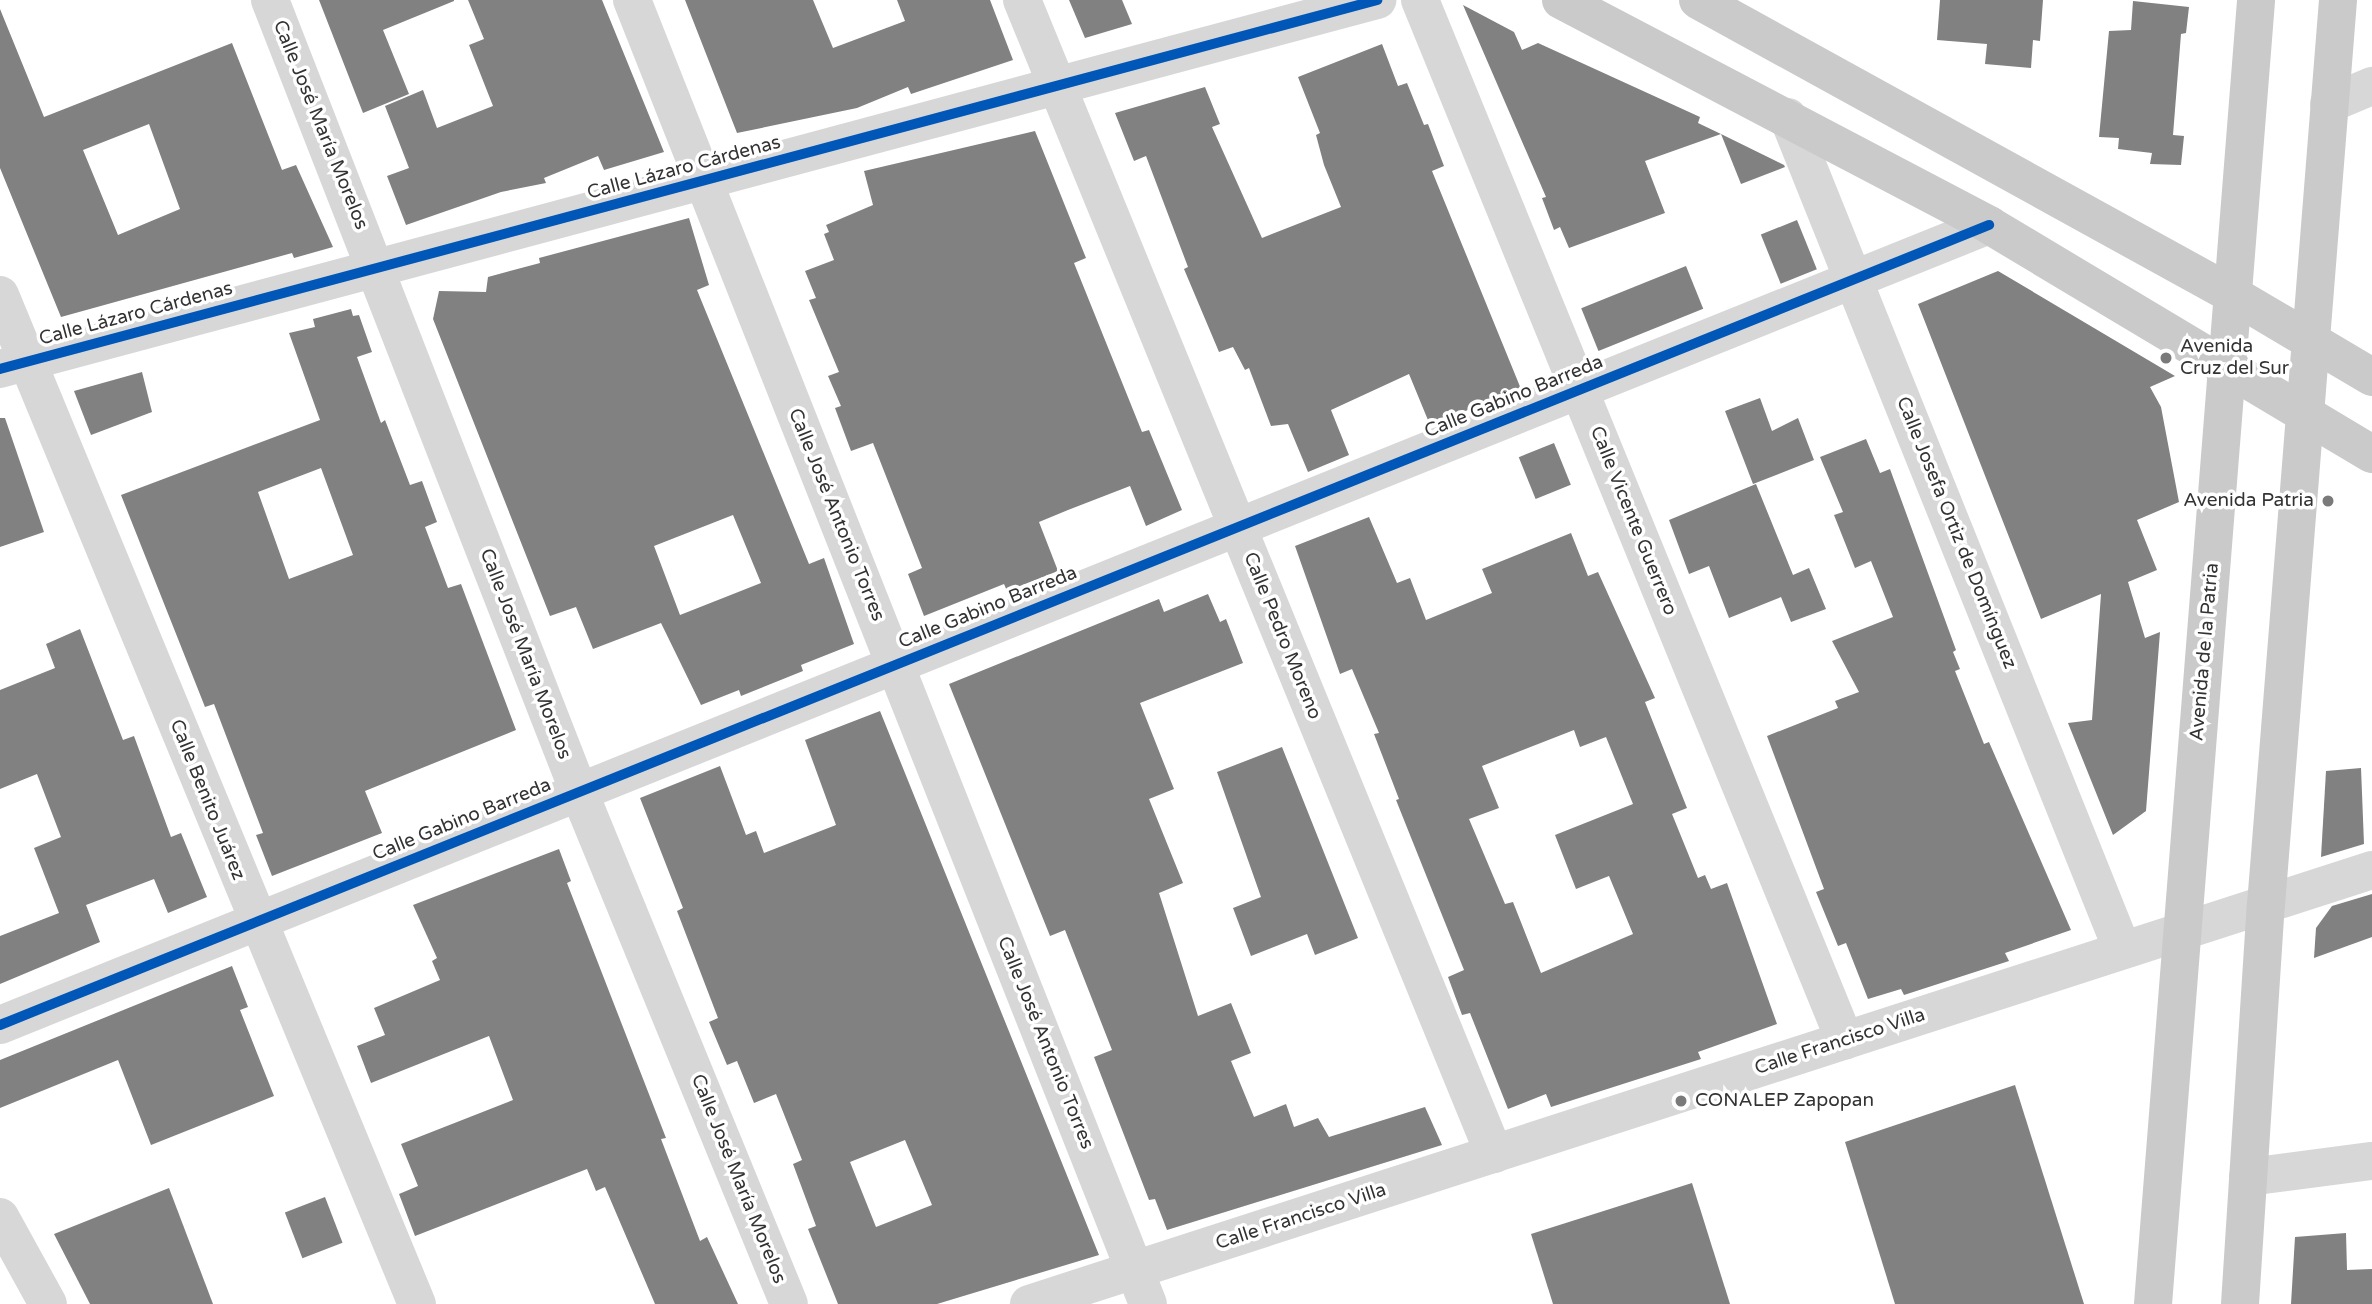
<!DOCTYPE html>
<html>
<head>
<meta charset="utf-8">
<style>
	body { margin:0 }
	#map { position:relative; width:2372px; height:1304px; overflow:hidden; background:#fff; font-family:"Varela Round",sans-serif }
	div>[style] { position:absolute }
	.building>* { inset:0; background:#818181; transform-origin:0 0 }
	.minor>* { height:38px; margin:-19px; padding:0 19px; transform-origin:19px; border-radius:19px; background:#d7d7d7 }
	.major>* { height:38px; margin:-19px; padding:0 19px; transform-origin:19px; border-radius:19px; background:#cacaca }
	.cycleway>* { height:10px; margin:-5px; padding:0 5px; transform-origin:5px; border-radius:5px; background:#0057b8 }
	.dots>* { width:19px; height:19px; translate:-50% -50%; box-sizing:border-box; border:4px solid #fff; border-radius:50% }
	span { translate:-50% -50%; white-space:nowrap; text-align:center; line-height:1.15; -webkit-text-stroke:7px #fff; paint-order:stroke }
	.street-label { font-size:19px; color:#333 }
	.poi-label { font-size:19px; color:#333 }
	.left { translate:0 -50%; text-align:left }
	.right { translate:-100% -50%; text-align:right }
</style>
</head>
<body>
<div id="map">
	<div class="building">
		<i style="clip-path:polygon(319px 0,454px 0,454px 1px,383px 30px,409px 94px,363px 113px)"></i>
		<i style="clip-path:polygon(468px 0,602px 0,664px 152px,604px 170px,598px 156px,544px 178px,546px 183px,501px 192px,406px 225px,387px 176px,409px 168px,385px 106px,423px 90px,437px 128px,493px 106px,469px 45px,484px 39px)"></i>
		<i style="clip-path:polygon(685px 0,813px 0,833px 48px,905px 21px,897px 0,990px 0,1013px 60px,911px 94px,908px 87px,857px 108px,737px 133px)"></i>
		<i style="clip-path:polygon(1069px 0,1122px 0,1132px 24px,1085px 38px)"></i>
		<i style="clip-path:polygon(1940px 0,2043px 0,2040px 41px,2033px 40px,2031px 68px,1985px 64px,1987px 44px,1937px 40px)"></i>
		<i style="clip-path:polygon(2133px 1px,2189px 7px,2186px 33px,2181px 34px,2173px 135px,2184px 136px,2181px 165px,2150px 164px,2152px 153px,2118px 149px,2119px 138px,2099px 137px,2109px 31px,2131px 30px)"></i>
		<i style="clip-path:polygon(1463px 5px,1514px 32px,1522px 50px,1538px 43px,1700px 117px,1698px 123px,1721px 134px,1645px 161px,1665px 213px,1569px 248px,1560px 227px,1554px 230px,1542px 198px,1546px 197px)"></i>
		<i style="clip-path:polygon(evenodd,0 9px,44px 117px,232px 43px,282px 170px,296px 165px,333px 247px,294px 258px,292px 253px,61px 317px,0 168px,0 9px,149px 124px,180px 209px,118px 235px,83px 150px,149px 124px)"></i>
		<i style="clip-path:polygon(1382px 44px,1398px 86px,1407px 83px,1424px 125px,1428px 124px,1444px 166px,1432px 171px,1521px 389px,1430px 425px,1409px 374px,1331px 410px,1349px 455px,1308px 472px,1288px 424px,1271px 426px,1249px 368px,1245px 370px,1233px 347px,1219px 352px,1184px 269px,1188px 267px,1146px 156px,1134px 161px,1115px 113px,1205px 87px,1220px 124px,1212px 127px,1262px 238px,1341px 207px,1324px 165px,1316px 135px,1320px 133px,1298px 77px)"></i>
		<i style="clip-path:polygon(1035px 131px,1086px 258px,1074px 263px,1142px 432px,1149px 430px,1182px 510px,1146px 526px,1130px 486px,1068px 510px,1039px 522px,1058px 571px,1007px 591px,1004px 584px,924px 616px,908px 574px,922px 568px,873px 443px,851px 451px,835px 408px,841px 406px,828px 376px,839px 372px,809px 300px,816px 298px,805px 271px,834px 260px,824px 234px,829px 232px,826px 225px,873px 205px,864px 171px)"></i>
		<i style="clip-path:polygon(1721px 134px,1784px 165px,1785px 167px,1741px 184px)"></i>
		<i style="clip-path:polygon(evenodd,689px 218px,709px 285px,697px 290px,809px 564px,824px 558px,854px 644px,801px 665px,803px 671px,741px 696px,739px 690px,701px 705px,661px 623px,593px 649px,576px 607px,550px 616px,433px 319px,439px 291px,486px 292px,488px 277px,540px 263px,539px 258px,689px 218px,733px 515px,761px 583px,680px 615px,654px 546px,733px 515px)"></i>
		<i style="left:1797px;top:220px;width:53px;height:39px;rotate:68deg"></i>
		<i style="left:1686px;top:266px;width:46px;height:113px;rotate:68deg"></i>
		<i style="clip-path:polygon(1998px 271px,2175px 376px,2150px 387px,2161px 407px,2179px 502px,2137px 520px,2157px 570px,2128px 582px,2145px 638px,2160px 632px,2146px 811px,2113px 835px,2068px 723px,2092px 720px,2101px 594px,2041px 619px,1918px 304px)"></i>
		<i style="clip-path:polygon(evenodd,351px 309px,353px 316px,359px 315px,372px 352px,357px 357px,381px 423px,385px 420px,410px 485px,422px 481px,437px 522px,425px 527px,448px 588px,461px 584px,516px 730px,365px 791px,382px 833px,272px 876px,256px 835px,263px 833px,214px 704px,205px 707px,121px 495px,320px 420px,289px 333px,315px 327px,313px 319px,351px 309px,321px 468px,353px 555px,289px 579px,258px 492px,321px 468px)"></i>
		<i style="clip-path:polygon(142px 372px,152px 412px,91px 435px,74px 391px)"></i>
		<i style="clip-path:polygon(1760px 398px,1772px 431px,1798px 418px,1814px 460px,1753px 484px,1725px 411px)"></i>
		<i style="clip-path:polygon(0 418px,5px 418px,44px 532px,0 547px)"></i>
		<i style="clip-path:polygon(1866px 439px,1880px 473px,1890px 469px,1956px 650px,1953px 652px,1960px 669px,1955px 671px,1984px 744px,1989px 742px,2071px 930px,2005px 953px,2009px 961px,1904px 995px,1901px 989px,1868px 999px,1846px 943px,1838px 946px,1816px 892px,1824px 889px,1767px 736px,1838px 708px,1835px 701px,1859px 692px,1832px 641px,1893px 617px,1871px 561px,1855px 568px,1834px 515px,1843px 512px,1820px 457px)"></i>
		<i style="left:1554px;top:443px;width:45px;height:38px;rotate:68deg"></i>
		<i style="clip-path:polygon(1756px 484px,1793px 575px,1809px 568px,1826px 609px,1791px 622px,1781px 597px,1729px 618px,1709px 566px,1689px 574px,1669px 520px)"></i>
		<i style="clip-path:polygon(evenodd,1369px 517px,1397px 583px,1410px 578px,1426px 620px,1492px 593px,1482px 569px,1571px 533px,1588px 576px,1598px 572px,1655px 698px,1645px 702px,1687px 808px,1672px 814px,1698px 878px,1705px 875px,1711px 889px,1727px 883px,1777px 1024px,1698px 1052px,1701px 1059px,1551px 1107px,1546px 1094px,1508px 1109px,1470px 1013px,1462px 1015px,1448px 977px,1464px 970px,1396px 800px,1399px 799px,1374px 734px,1379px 733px,1352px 669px,1340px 674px,1295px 546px,1369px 517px,1574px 730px,1580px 747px,1606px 737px,1633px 804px,1555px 835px,1576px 889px,1609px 876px,1633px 934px,1541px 973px,1513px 902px,1505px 904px,1469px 819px,1499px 808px,1482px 766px,1574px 730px)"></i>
		<i style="clip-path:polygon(1208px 594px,1220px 622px,1226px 619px,1243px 663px,1140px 703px,1174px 789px,1149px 799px,1183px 883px,1159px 893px,1198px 1016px,1231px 1003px,1251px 1053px,1231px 1061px,1254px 1117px,1286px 1104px,1294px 1127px,1318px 1118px,1329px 1137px,1425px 1107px,1442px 1145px,1167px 1230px,1155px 1199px,1149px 1200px,1094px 1057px,1112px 1050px,1065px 930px,1050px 936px,949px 684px,1159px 599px,1164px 612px)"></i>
		<i style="clip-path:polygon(80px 629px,123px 740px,134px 736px,171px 837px,181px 833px,207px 897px,168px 913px,154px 879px,86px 905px,100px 942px,0 984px,0 936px,59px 913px,34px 848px,61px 837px,37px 774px,0 789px,0 690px,55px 668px,46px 644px)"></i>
		<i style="clip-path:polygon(evenodd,880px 711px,1099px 1255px,937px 1304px,838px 1304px,808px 1229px,816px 1226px,793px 1164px,802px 1160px,776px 1094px,754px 1103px,737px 1061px,727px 1065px,709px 1022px,718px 1018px,677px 911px,683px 908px,640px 798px,720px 766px,746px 835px,756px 831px,764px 853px,836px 825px,805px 740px,880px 711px,905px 1140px,932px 1205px,876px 1227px,850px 1162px,905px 1140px)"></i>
		<i style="clip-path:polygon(1282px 747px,1358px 938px,1315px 955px,1307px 934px,1251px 956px,1233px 908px,1261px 897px,1217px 772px)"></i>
		<i style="clip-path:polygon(2361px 768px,2364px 844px,2321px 857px,2326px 771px)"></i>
		<i style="clip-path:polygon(559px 849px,571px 881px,567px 883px,666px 1138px,661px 1139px,700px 1241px,707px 1237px,738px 1304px,655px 1304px,605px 1187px,596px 1191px,587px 1169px,415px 1236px,399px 1194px,418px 1186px,401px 1144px,513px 1100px,489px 1036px,371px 1083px,357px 1046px,385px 1035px,374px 1008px,440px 980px,432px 961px,437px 958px,413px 905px)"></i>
		<i style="clip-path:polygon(2372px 894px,2372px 937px,2314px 958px,2316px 928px,2332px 906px)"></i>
		<i style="clip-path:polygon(232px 966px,248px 1007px,240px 1010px,274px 1096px,151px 1145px,118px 1060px,0 1108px,0 1060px)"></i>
		<i style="clip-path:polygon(2015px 1085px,2084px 1304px,1895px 1304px,1845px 1142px)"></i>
		<i style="clip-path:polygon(1692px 1183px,1730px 1304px,1553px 1304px,1531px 1234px)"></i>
		<i style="clip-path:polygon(169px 1188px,213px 1304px,90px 1304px,54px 1234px)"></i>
		<i style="left:325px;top:1197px;width:49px;height:43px;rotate:69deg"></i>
		<i style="clip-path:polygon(2346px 1233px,2347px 1270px,2372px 1269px,2372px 1304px,2291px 1304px,2295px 1237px)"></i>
	</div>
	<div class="minor">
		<i style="left:270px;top:0;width:850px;rotate:68.69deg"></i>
		<i style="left:579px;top:792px;width:553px;rotate:67.7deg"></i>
		<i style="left:632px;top:0;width:1402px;rotate:68.41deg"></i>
		<i style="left:1022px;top:0;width:1247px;rotate:67.75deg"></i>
		<i style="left:1420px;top:0;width:1124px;rotate:67.79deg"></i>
		<i style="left:2329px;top:104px;width:47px;rotate:-22.7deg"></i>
		<i style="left:1788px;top:117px;width:897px;rotate:68.13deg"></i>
		<i style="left:0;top:295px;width:1092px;rotate:67.55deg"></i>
		<i style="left:0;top:369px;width:1426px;rotate:-15deg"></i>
		<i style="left:0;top:1025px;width:2144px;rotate:-21.91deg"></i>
		<i style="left:2248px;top:1177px;width:125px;rotate:-7.4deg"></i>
		<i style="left:0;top:1217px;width:99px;rotate:61.1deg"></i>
		<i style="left:1029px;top:1304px;width:1411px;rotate:-17.91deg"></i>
	</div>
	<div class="major">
		<i style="left:1561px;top:0;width:484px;rotate:27.7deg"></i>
		<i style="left:1989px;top:225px;width:446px;rotate:30.9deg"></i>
		<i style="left:1698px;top:0;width:613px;rotate:28.86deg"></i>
		<i style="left:2235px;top:296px;width:159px;rotate:30.6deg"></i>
		<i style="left:2153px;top:1304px;width:1308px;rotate:-85.48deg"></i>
		<i style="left:2240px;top:1304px;width:400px;rotate:-86.3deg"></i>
		<i style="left:2266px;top:905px;width:908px;rotate:-85.45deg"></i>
	</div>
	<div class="cycleway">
		<i style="left:0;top:369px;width:1426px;rotate:-15deg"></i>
		<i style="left:0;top:1025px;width:2144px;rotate:-21.91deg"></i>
	</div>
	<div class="dots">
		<i style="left:2166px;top:358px;background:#7a7a7a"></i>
		<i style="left:2328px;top:501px;background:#7a7a7a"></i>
		<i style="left:1681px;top:1101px;background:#7a7a7a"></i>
	</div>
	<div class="street-label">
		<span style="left:320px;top:125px;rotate:68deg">Calle José María Morelos</span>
		<span style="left:684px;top:168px;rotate:-15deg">Calle Lázaro Cárdenas</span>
		<span style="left:136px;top:314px;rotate:-15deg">Calle Lázaro Cárdenas</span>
		<span style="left:1514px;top:397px;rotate:-22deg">Calle Gabino Barreda</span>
		<span style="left:836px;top:515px;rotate:68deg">Calle José Antonio Torres</span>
		<span style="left:1633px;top:521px;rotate:68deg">Calle Vicente Guerrero</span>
		<span style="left:1956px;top:533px;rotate:68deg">Calle Josefa Ortiz de Domínguez</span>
		<span style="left:988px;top:608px;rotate:-22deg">Calle Gabino Barreda</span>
		<span style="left:1282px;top:636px;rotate:68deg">Calle Pedro Moreno</span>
		<span style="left:2205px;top:652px;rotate:-85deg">Avenida de la Patria</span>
		<span style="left:525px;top:654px;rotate:69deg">Calle José María Morelos</span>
		<span style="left:207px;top:800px;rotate:68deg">Calle Benito Juárez</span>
		<span style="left:462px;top:820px;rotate:-22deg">Calle Gabino Barreda</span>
		<span style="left:1840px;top:1042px;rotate:-18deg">Calle Francisco Villa</span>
		<span style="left:1045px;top:1043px;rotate:68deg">Calle José Antonio Torres</span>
		<span style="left:738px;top:1179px;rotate:68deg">Calle José María Morelos</span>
		<span style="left:1301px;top:1217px;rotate:-18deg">Calle Francisco Villa</span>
	</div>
	<div class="poi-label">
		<span class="left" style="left:2180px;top:358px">Avenida<br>Cruz del Sur</span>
		<span class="right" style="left:2314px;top:501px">Avenida Patria</span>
		<span class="left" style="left:1695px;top:1101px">CONALEP Zapopan</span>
	</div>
</div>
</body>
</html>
